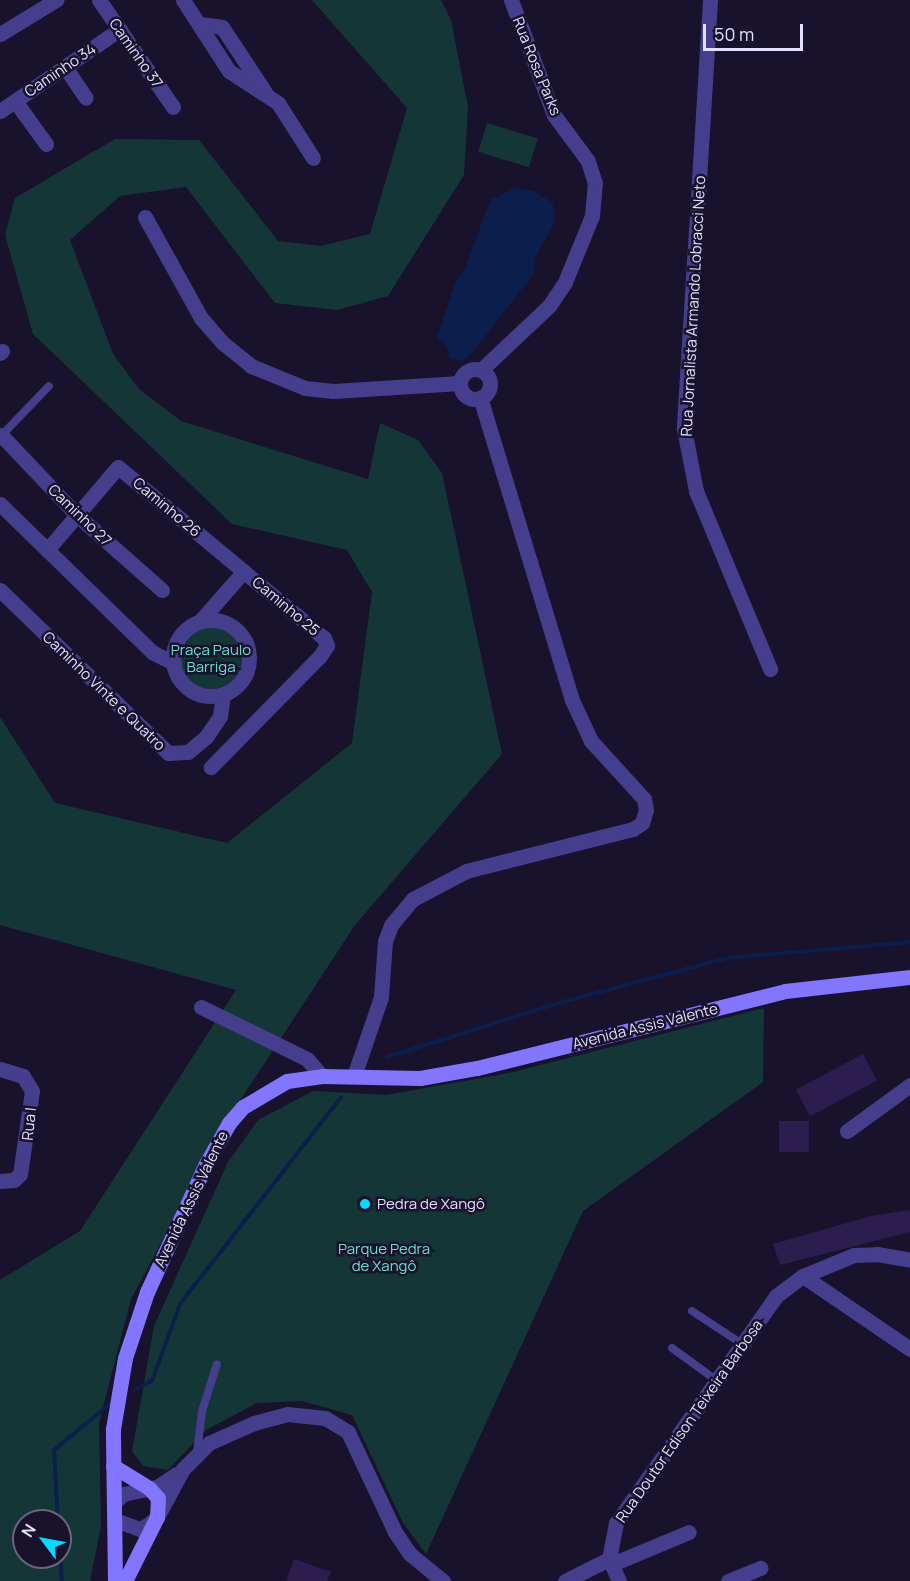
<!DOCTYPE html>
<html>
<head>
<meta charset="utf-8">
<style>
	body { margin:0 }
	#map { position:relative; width:910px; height:1581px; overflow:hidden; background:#18122d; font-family:Manrope,sans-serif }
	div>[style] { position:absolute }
	.green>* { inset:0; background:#153637; transform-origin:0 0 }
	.round { border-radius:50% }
	.water>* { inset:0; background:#0c1f4c }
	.stream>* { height:4px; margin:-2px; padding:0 2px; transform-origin:2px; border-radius:2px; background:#0c1f4c }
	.building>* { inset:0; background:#2b1e4e; transform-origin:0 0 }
	.service>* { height:8px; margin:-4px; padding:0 4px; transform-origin:4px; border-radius:4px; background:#453e8c }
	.minor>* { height:15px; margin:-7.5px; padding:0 7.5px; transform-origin:7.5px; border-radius:7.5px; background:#453e8c }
	.minor>.ring { margin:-7.5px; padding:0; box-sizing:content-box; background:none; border:15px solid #453e8c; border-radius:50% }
	.secondary>* { height:15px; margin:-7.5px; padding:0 7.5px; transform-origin:7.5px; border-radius:7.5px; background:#8276fe }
	.dots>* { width:16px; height:16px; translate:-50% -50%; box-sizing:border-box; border:3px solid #18122d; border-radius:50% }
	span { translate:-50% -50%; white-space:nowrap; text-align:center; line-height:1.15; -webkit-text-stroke:5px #18122d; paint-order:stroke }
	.street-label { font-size:15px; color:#e4deff }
	.park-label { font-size:15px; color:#68e1ca }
	.poi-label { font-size:15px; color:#e4deff }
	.left { translate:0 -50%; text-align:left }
	.north { position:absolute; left:12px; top:1509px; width:60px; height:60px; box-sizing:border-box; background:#18122d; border:2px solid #6a6481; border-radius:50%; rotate:302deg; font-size:16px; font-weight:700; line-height:24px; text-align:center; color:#e4deff }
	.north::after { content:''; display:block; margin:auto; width:21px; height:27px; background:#0bd6fe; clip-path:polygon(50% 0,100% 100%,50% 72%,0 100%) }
	.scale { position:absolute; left:703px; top:24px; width:100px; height:27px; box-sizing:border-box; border:3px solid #e4deff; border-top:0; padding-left:8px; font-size:18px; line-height:21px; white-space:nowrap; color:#e4deff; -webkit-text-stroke:4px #18122d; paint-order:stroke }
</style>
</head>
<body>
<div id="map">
	<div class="green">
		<i style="clip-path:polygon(evenodd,312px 0,441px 0,451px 20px,468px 107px,464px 175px,388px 296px,337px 310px,275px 303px,186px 187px,120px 196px,70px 240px,113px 354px,139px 389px,181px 421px,368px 479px,380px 423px,418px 440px,442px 473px,502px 754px,355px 925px,228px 1119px,131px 1299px,99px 1423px,101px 1526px,90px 1581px,0 1581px,0 1280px,80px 1231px,236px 990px,0 925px,0 717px,55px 803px,227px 843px,352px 743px,372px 592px,347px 550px,232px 524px,33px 334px,5px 235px,15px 198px,115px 139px,199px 140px,278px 241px,321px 246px,370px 234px,407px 108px,312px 0,24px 1521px,60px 1521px,60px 1557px,24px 1557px,24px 1521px)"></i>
		<i style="left:487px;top:123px;width:53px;height:30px;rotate:17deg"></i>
		<i class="round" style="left:180px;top:627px;width:62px;height:62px"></i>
		<i style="clip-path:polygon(764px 1008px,763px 1082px,583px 1211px,426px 1554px,403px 1523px,352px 1415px,302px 1401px,257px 1403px,206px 1430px,168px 1470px,143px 1466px,132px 1451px,154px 1326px,228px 1162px,258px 1120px,313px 1091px,386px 1095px,509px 1073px)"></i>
	</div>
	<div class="water">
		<i style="clip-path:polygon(516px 188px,534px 191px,553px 203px,555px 222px,536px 256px,532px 276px,468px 358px,461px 361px,450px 358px,447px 347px,437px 338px,454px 286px,465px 268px,491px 199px)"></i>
	</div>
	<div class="stream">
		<i style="left:387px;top:1057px;width:183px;rotate:-17.4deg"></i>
		<i style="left:562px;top:1002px;width:171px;rotate:-14.9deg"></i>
		<i style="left:727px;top:958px;width:184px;rotate:-5deg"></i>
		<i style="left:136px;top:1389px;width:18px;rotate:-27deg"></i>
		<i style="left:152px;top:1381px;width:82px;rotate:-70deg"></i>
		<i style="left:180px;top:1304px;width:262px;rotate:-52.1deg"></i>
		<i style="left:58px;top:1521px;width:71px;rotate:-93.2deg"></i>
		<i style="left:54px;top:1450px;width:75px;rotate:-39.6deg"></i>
		<i style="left:60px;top:1553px;width:28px;rotate:86deg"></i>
	</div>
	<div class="building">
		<i style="left:863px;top:1054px;width:30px;height:76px;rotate:62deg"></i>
		<i style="left:779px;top:1121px;width:30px;height:31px"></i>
		<i style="clip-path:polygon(910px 1210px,910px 1232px,780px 1265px,773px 1244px,871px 1216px)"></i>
		<i style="clip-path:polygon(294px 1559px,331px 1572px,327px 1581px,286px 1581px)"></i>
	</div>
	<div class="service">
		<i style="left:1px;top:436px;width:69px;rotate:-46.2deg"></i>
		<i style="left:692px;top:1311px;width:60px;rotate:33.4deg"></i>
		<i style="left:672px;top:1348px;width:54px;rotate:36deg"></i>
		<i style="left:197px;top:1452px;width:41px;rotate:-83deg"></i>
		<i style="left:202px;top:1411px;width:49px;rotate:-72.3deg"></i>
	</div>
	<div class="minor">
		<i style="left:99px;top:0;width:130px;rotate:55.3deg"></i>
		<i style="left:183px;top:0;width:85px;rotate:57.1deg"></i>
		<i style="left:229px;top:71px;width:59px;rotate:33.1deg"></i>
		<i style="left:278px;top:103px;width:65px;rotate:57.5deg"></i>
		<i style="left:710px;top:0;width:430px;rotate:93.5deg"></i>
		<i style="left:684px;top:429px;width:63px;rotate:79deg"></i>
		<i style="left:696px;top:491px;width:193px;rotate:67.4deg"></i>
		<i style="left:199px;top:24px;width:23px;rotate:7deg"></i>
		<i style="left:222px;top:27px;width:78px;rotate:56.5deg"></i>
		<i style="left:0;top:34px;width:66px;rotate:-31.3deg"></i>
		<i style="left:65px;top:67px;width:37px;rotate:56deg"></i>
		<i style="left:15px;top:101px;width:53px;rotate:54.2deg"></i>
		<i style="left:0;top:111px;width:145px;rotate:-34.3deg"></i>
		<i style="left:145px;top:217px;width:115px;rotate:61deg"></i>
		<i style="left:201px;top:318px;width:33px;rotate:49deg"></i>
		<i style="left:223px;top:343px;width:36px;rotate:39deg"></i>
		<i style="left:251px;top:366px;width:58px;rotate:22.2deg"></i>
		<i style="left:305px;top:388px;width:28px;rotate:6deg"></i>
		<i style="left:333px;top:391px;width:127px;rotate:-3.6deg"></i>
		<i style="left:0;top:353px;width:3px;rotate:-45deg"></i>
		<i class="ring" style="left:460px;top:369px;width:15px;height:15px"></i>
		<i style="left:481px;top:370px;width:93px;rotate:-43.3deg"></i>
		<i style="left:549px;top:306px;width:29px;rotate:-56deg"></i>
		<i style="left:565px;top:282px;width:71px;rotate:-67.8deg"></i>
		<i style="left:592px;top:216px;width:33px;rotate:-85deg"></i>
		<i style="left:595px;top:183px;width:23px;rotate:-108deg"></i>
		<i style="left:588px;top:161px;width:57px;rotate:-126.5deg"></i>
		<i style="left:554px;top:115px;width:123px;rotate:-110.5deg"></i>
		<i style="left:1px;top:435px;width:112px;rotate:46.5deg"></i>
		<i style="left:78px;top:516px;width:112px;rotate:41.4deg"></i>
		<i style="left:0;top:504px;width:212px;rotate:44.2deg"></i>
		<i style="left:152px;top:652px;width:25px;rotate:27deg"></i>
		<i style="left:47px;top:550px;width:109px;rotate:-49.5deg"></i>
		<i style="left:118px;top:467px;width:268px;rotate:39.7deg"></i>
		<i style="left:324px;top:638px;width:8px;rotate:67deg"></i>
		<i style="left:327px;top:645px;width:13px;rotate:122deg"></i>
		<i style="left:320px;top:656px;width:156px;rotate:134.5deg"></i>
		<i style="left:0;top:590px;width:234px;rotate:44.1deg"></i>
		<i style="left:168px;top:753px;width:20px;rotate:-3deg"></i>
		<i style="left:188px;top:752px;width:23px;rotate:-40deg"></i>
		<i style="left:206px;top:737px;width:25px;rotate:-56deg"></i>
		<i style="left:220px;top:716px;width:22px;rotate:-82deg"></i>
		<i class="ring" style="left:173px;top:620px;width:61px;height:61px"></i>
		<i style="left:201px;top:620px;width:65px;rotate:-48.7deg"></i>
		<i style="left:201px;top:1007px;width:118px;rotate:26.1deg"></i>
		<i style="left:307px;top:1059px;width:23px;rotate:49deg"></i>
		<i style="left:0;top:1069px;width:24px;rotate:17deg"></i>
		<i style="left:23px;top:1076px;width:17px;rotate:59deg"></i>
		<i style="left:32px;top:1091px;width:84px;rotate:98.2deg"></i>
		<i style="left:20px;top:1174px;width:8px;rotate:135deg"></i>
		<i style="left:14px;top:1180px;width:14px;rotate:176deg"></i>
		<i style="left:354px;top:1076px;width:83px;rotate:-71.1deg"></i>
		<i style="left:381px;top:997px;width:56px;rotate:-85.9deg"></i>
		<i style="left:385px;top:941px;width:17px;rotate:-69deg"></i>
		<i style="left:391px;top:925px;width:34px;rotate:-50deg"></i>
		<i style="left:413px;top:899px;width:60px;rotate:-27.8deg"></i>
		<i style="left:466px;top:871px;width:172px;rotate:-14.1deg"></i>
		<i style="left:633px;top:829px;width:11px;rotate:-34deg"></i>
		<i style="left:642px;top:823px;width:14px;rotate:-73deg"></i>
		<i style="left:646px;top:810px;width:11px;rotate:-100deg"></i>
		<i style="left:644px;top:799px;width:79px;rotate:-132.4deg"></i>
		<i style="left:591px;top:741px;width:45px;rotate:-114.9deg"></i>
		<i style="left:572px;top:700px;width:316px;rotate:-106.9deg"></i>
		<i style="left:847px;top:1131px;width:78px;rotate:-36.1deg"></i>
		<i style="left:803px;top:1276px;width:130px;rotate:34.3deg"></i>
		<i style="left:115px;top:1502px;width:11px;rotate:-45deg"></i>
		<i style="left:123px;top:1494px;width:35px;rotate:-12deg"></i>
		<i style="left:157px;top:1487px;width:23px;rotate:-34deg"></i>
		<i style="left:115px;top:1520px;width:27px;rotate:20deg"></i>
		<i style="left:140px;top:1529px;width:10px;rotate:-29deg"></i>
		<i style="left:149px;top:1524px;width:11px;rotate:-41deg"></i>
		<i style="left:157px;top:1517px;width:55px;rotate:-61.6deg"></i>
		<i style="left:183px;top:1469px;width:37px;rotate:-45deg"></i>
		<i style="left:209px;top:1443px;width:49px;rotate:-24deg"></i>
		<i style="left:254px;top:1423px;width:34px;rotate:-15deg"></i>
		<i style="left:287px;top:1414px;width:38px;rotate:6deg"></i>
		<i style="left:325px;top:1418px;width:27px;rotate:31deg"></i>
		<i style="left:348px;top:1432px;width:110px;rotate:64.8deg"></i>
		<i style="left:395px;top:1532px;width:27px;rotate:56deg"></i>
		<i style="left:410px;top:1554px;width:43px;rotate:39.3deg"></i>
		<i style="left:612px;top:1564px;width:83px;rotate:-22.6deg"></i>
		<i style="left:565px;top:1581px;width:49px;rotate:-26.6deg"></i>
		<i style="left:619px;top:1581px;width:24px;rotate:-114deg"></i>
		<i style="left:609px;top:1559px;width:37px;rotate:-79deg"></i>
		<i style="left:616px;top:1523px;width:278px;rotate:-54.8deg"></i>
		<i style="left:776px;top:1296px;width:34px;rotate:-37deg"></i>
		<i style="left:803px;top:1276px;width:55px;rotate:-22.4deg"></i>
		<i style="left:854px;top:1255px;width:23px;rotate:-2deg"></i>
		<i style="left:877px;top:1254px;width:34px;rotate:10deg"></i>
		<i style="left:728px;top:1581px;width:35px;rotate:-22deg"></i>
	</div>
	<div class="secondary">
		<i style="left:113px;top:1466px;width:42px;rotate:31.4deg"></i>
		<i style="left:149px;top:1488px;width:13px;rotate:48deg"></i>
		<i style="left:158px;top:1498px;width:19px;rotate:93deg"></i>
		<i style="left:157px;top:1517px;width:72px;rotate:116.6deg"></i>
		<i style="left:115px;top:1581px;width:152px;rotate:-90.8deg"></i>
		<i style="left:113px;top:1429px;width:72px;rotate:-80.4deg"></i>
		<i style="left:125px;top:1358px;width:70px;rotate:-71.6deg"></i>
		<i style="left:147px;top:1292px;width:141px;rotate:-65.3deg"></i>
		<i style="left:206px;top:1164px;width:47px;rotate:-60.7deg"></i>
		<i style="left:229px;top:1123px;width:21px;rotate:-49deg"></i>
		<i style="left:243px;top:1107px;width:51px;rotate:-30.6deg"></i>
		<i style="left:287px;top:1081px;width:35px;rotate:-8deg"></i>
		<i style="left:322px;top:1076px;width:98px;rotate:1.2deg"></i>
		<i style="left:420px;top:1078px;width:58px;rotate:-10deg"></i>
		<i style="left:477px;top:1068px;width:317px;rotate:-14deg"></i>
		<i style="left:785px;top:991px;width:126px;rotate:-6.4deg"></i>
	</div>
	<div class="dots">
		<i style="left:365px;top:1204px;background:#0bd6fe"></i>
	</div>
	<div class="street-label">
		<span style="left:136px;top:53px;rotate:55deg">Caminho 37</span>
		<span style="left:537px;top:66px;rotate:68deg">Rua Rosa Parks</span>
		<span style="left:60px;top:70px;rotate:-34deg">Caminho 34</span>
		<span style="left:693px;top:306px;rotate:-87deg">Rua Jornalista Armando Lobracci Neto</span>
		<span style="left:167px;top:507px;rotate:40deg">Caminho 26</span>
		<span style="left:80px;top:515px;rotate:44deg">Caminho 27</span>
		<span style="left:286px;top:606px;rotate:40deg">Caminho 25</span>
		<span style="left:104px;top:691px;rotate:44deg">Caminho Vinte e Quatro</span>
		<span style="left:645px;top:1026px;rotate:-14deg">Avenida Assis Valente</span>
		<span style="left:29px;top:1124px;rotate:-84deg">Rua I</span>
		<span style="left:191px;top:1199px;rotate:-64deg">Avenida Assis Valente</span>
		<span style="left:689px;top:1421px;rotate:-55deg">Rua Doutor Edison Teixeira Barbosa</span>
	</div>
	<div class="park-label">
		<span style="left:211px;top:658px">Praça Paulo<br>Barriga</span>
		<span style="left:384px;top:1257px">Parque Pedra<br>de Xangô</span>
	</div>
	<div class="poi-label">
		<span class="left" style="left:377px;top:1204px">Pedra de Xangô</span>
	</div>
	<div class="north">N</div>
	<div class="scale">50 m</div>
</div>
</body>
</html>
